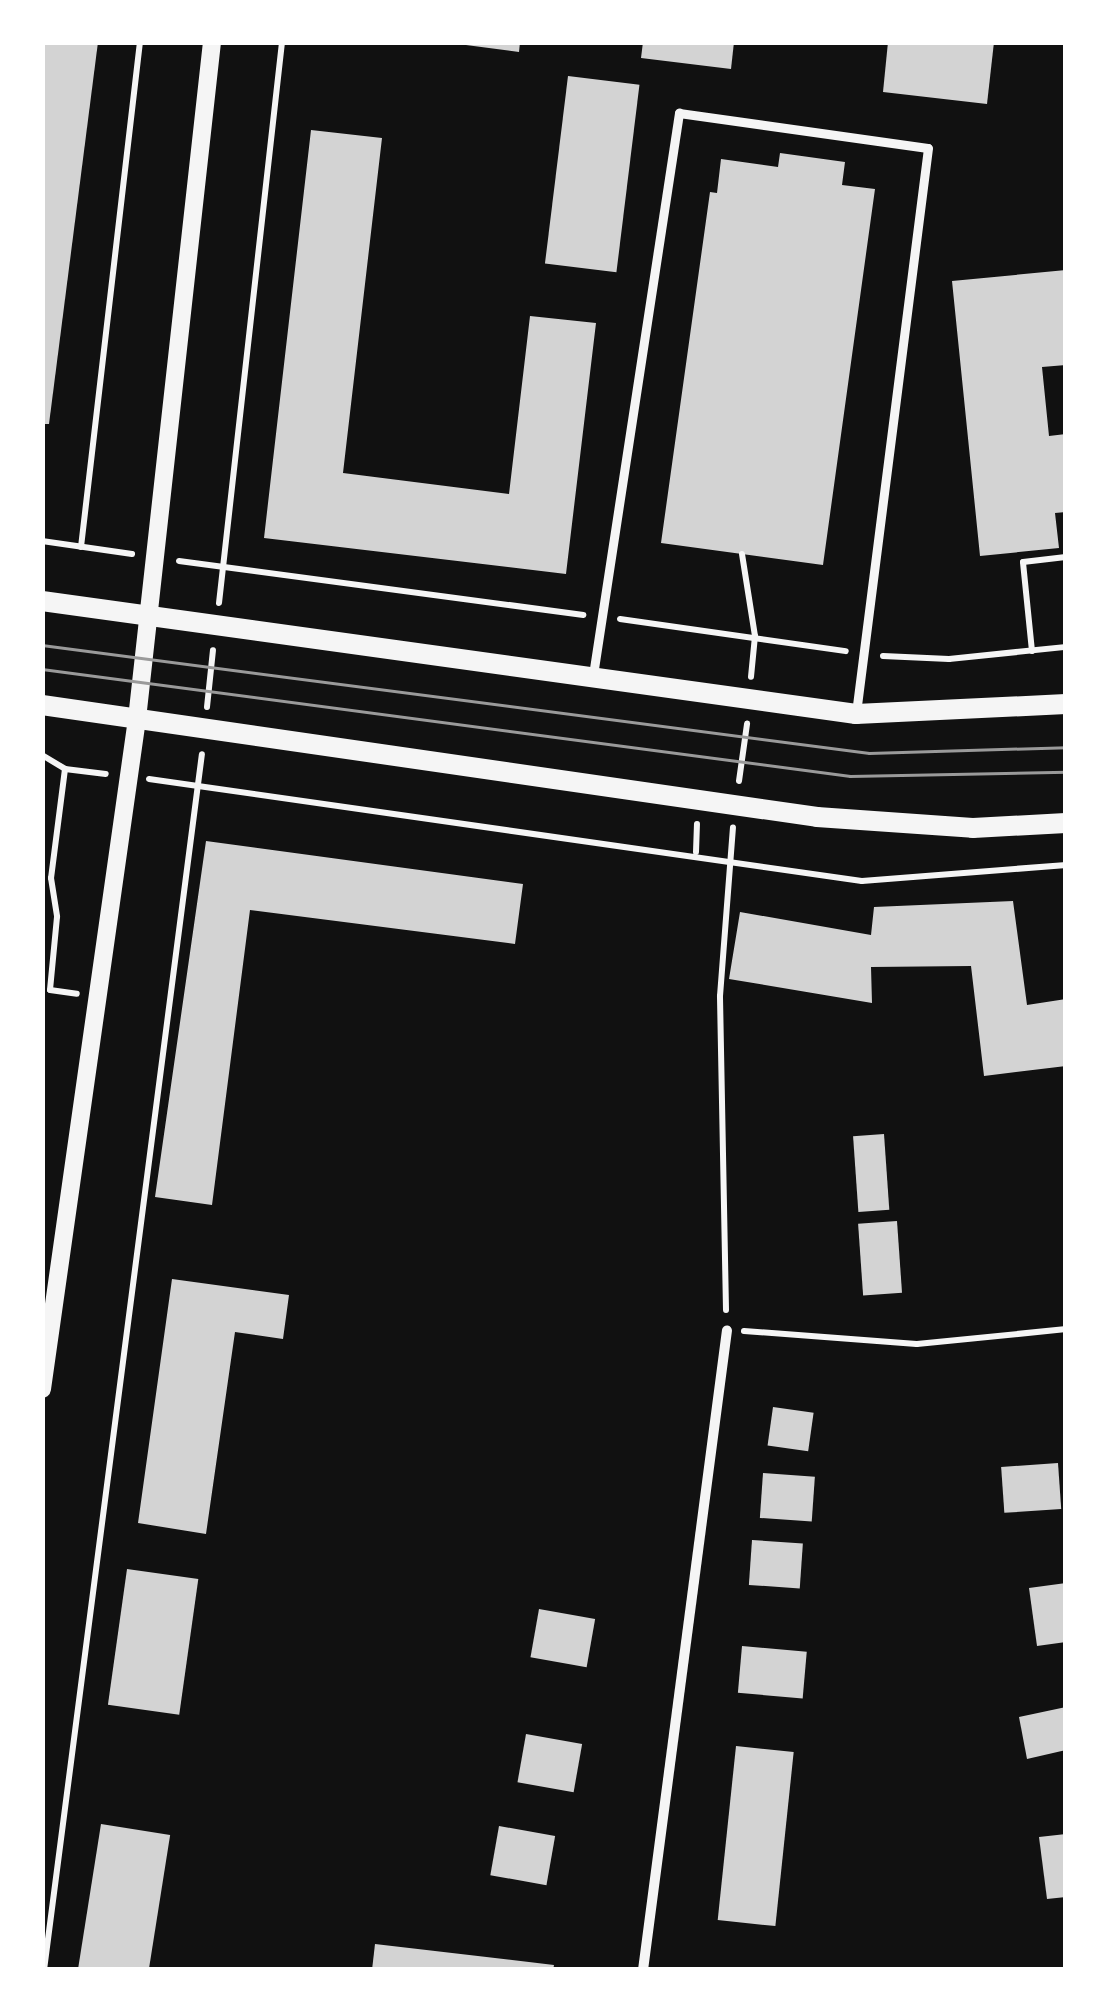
<!DOCTYPE html>
<html>
<head>
<meta charset="utf-8">
<style>
	body { margin:0 }
	#map { position:relative; width:1108px; height:2012px; overflow:hidden; background:#111; font-family:Raleway,sans-serif }
	div>[style] { position:absolute }
	.building>* { inset:0; background:#d3d3d3; transform-origin:0 0 }
	.path>* { height:6px; margin:-3px; padding:0 3px; transform-origin:3px; border-radius:3px; background:#f5f5f5 }
	.pedestrian>* { height:9px; margin:-4.5px; padding:0 4.5px; transform-origin:4.5px; border-radius:4.5px; background:#f5f5f5 }
	.minor>* { height:10px; margin:-5px; padding:0 5px; transform-origin:5px; border-radius:5px; background:#f5f5f5 }
	.tertiary>* { height:18px; margin:-9px; padding:0 9px; transform-origin:9px; border-radius:9px; background:#f5f5f5 }
	.secondary>* { height:20px; margin:-10px; padding:0 10px; transform-origin:10px; border-radius:10px; background:#f5f5f5 }
	.tram>* { height:2.5px; margin:-1.25px; padding:0 1.25px; transform-origin:1.25px; border-radius:1.25px; background:#9a9a9a }
	span { translate:-50% -50%; white-space:nowrap; text-align:center; line-height:1.15; -webkit-text-stroke:8px #fff; paint-order:stroke }
	.frame { position:absolute; inset:0; border:45px solid #fff; pointer-events:none }
</style>
</head>
<body>
<div id="map">
	<div class="building">
		<i style="clip-path:polygon(42px 42px,98px 42px,49px 424px,42px 424px)"></i>
		<i style="clip-path:polygon(443px 42px,520px 42px,519px 52px)"></i>
		<i style="clip-path:polygon(643px 42px,734px 42px,731px 69px,641px 58px)"></i>
		<i style="clip-path:polygon(888px 42px,994px 42px,987px 104px,883px 92px)"></i>
		<i style="left:568px;top:76px;width:72px;height:189px;rotate:7deg"></i>
		<i style="clip-path:polygon(311px 130px,382px 138px,343px 473px,509px 494px,530px 316px,596px 323px,566px 574px,264px 538px)"></i>
		<i style="clip-path:polygon(780px 153px,845px 162px,842px 185px,875px 189px,823px 565px,661px 543px,710px 192px,717px 193px,721px 159px,778px 167px)"></i>
		<i style="clip-path:polygon(1066px 270px,1066px 365px,1042px 367px,1049px 436px,1066px 434px,1066px 512px,1055px 513px,1059px 548px,980px 556px,952px 281px)"></i>
		<i style="clip-path:polygon(206px 841px,523px 884px,515px 944px,250px 910px,212px 1205px,155px 1197px)"></i>
		<i style="clip-path:polygon(1013px 901px,1027px 1005px,1066px 999px,1066px 1066px,984px 1076px,971px 966px,871px 967px,872px 1003px,729px 979px,740px 912px,871px 935px,874px 907px)"></i>
		<i style="left:884px;top:1134px;width:76px;height:31px;rotate:86deg"></i>
		<i style="left:897px;top:1221px;width:72px;height:39px;rotate:86deg"></i>
		<i style="clip-path:polygon(172px 1279px,289px 1295px,283px 1339px,235px 1332px,206px 1534px,138px 1523px)"></i>
		<i style="left:773px;top:1407px;width:41px;height:39px;rotate:8deg"></i>
		<i style="left:1058px;top:1463px;width:46px;height:57px;rotate:86deg"></i>
		<i style="left:763px;top:1473px;width:52px;height:45px;rotate:4deg"></i>
		<i style="left:752px;top:1540px;width:51px;height:45px;rotate:4deg"></i>
		<i style="left:127px;top:1569px;width:72px;height:137px;rotate:8deg"></i>
		<i style="clip-path:polygon(1066px 1583px,1066px 1642px,1037px 1646px,1029px 1588px)"></i>
		<i style="left:539px;top:1609px;width:57px;height:49px;rotate:10deg"></i>
		<i style="left:742px;top:1646px;width:65px;height:47px;rotate:5deg"></i>
		<i style="clip-path:polygon(1066px 1707px,1066px 1750px,1027px 1759px,1019px 1717px)"></i>
		<i style="left:526px;top:1734px;width:57px;height:49px;rotate:10deg"></i>
		<i style="left:736px;top:1746px;width:58px;height:175px;rotate:6deg"></i>
		<i style="left:101px;top:1824px;width:70px;height:148px;rotate:9deg"></i>
		<i style="left:499px;top:1826px;width:57px;height:50px;rotate:10deg"></i>
		<i style="clip-path:polygon(1066px 1834px,1066px 1897px,1047px 1899px,1039px 1837px)"></i>
		<i style="clip-path:polygon(375px 1944px,554px 1965px,553px 1970px,372px 1970px)"></i>
	</div>
	<div class="path">
		<i style="left:42px;top:541px;width:91px;rotate:8.2deg"></i>
		<i style="left:81px;top:547px;width:508px;rotate:-83.34deg"></i>
		<i style="left:742px;top:554px;width:83px;rotate:81deg"></i>
		<i style="left:755px;top:636px;width:41px;rotate:95.6deg"></i>
		<i style="left:179px;top:561px;width:408px;rotate:7.6deg"></i>
		<i style="left:219px;top:603px;width:565px;rotate:-83.59deg"></i>
		<i style="left:620px;top:619px;width:228px;rotate:8.1deg"></i>
		<i style="left:1032px;top:651px;width:89px;rotate:-95.8deg"></i>
		<i style="left:1023px;top:562px;width:43px;rotate:-6.6deg"></i>
		<i style="left:883px;top:656px;width:66px;rotate:2.6deg"></i>
		<i style="left:949px;top:659px;width:118px;rotate:-5.9deg"></i>
		<i style="left:207px;top:707px;width:57px;rotate:-84deg"></i>
		<i style="left:42px;top:755px;width:27px;rotate:31deg"></i>
		<i style="left:65px;top:769px;width:41px;rotate:7deg"></i>
		<i style="left:65px;top:769px;width:110px;rotate:97.3deg"></i>
		<i style="left:51px;top:878px;width:39px;rotate:81deg"></i>
		<i style="left:57px;top:917px;width:73px;rotate:95.5deg"></i>
		<i style="left:50px;top:990px;width:27px;rotate:8deg"></i>
		<i style="left:149px;top:779px;width:720px;rotate:8.14deg"></i>
		<i style="left:862px;top:881px;width:205px;rotate:-4.5deg"></i>
		<i style="left:739px;top:781px;width:58px;rotate:-82deg"></i>
		<i style="left:696px;top:852px;width:28px;rotate:-88deg"></i>
		<i style="left:726px;top:1310px;width:314px;rotate:-91.1deg"></i>
		<i style="left:720px;top:996px;width:169px;rotate:-85.6deg"></i>
		<i style="left:744px;top:1331px;width:173px;rotate:4.3deg"></i>
		<i style="left:917px;top:1344px;width:150px;rotate:-5.7deg"></i>
		<i style="left:44px;top:1970px;width:1226px;rotate:-82.6deg"></i>
	</div>
	<div class="pedestrian">
		<i style="left:593px;top:675px;width:569px;rotate:-81.3deg"></i>
		<i style="left:679px;top:113px;width:251px;rotate:8deg"></i>
		<i style="left:928px;top:148px;width:570px;rotate:97.26deg"></i>
	</div>
	<div class="minor">
		<i style="left:643px;top:1970px;width:645px;rotate:-82.52deg"></i>
	</div>
	<div class="tertiary">
		<i style="left:42px;top:1389px;width:677px;rotate:-81.93deg"></i>
		<i style="left:137px;top:719px;width:681px;rotate:-83.68deg"></i>
	</div>
	<div class="secondary">
		<i style="left:42px;top:601px;width:822px;rotate:7.9deg"></i>
		<i style="left:856px;top:714px;width:210px;rotate:-2.7deg"></i>
		<i style="left:42px;top:705px;width:783px;rotate:8.22deg"></i>
		<i style="left:817px;top:817px;width:156px;rotate:4deg"></i>
		<i style="left:973px;top:828px;width:93px;rotate:-3.1deg"></i>
	</div>
	<div class="tram">
		<i style="left:42px;top:645px;width:834px;rotate:7.44deg"></i>
		<i style="left:869px;top:753px;width:197px;rotate:-1.7deg"></i>
		<i style="left:42px;top:669px;width:815px;rotate:7.54deg"></i>
		<i style="left:850px;top:776px;width:216px;rotate:-1.1deg"></i>
	</div>
	<div class="frame"></div>
</div>
</body>
</html>
